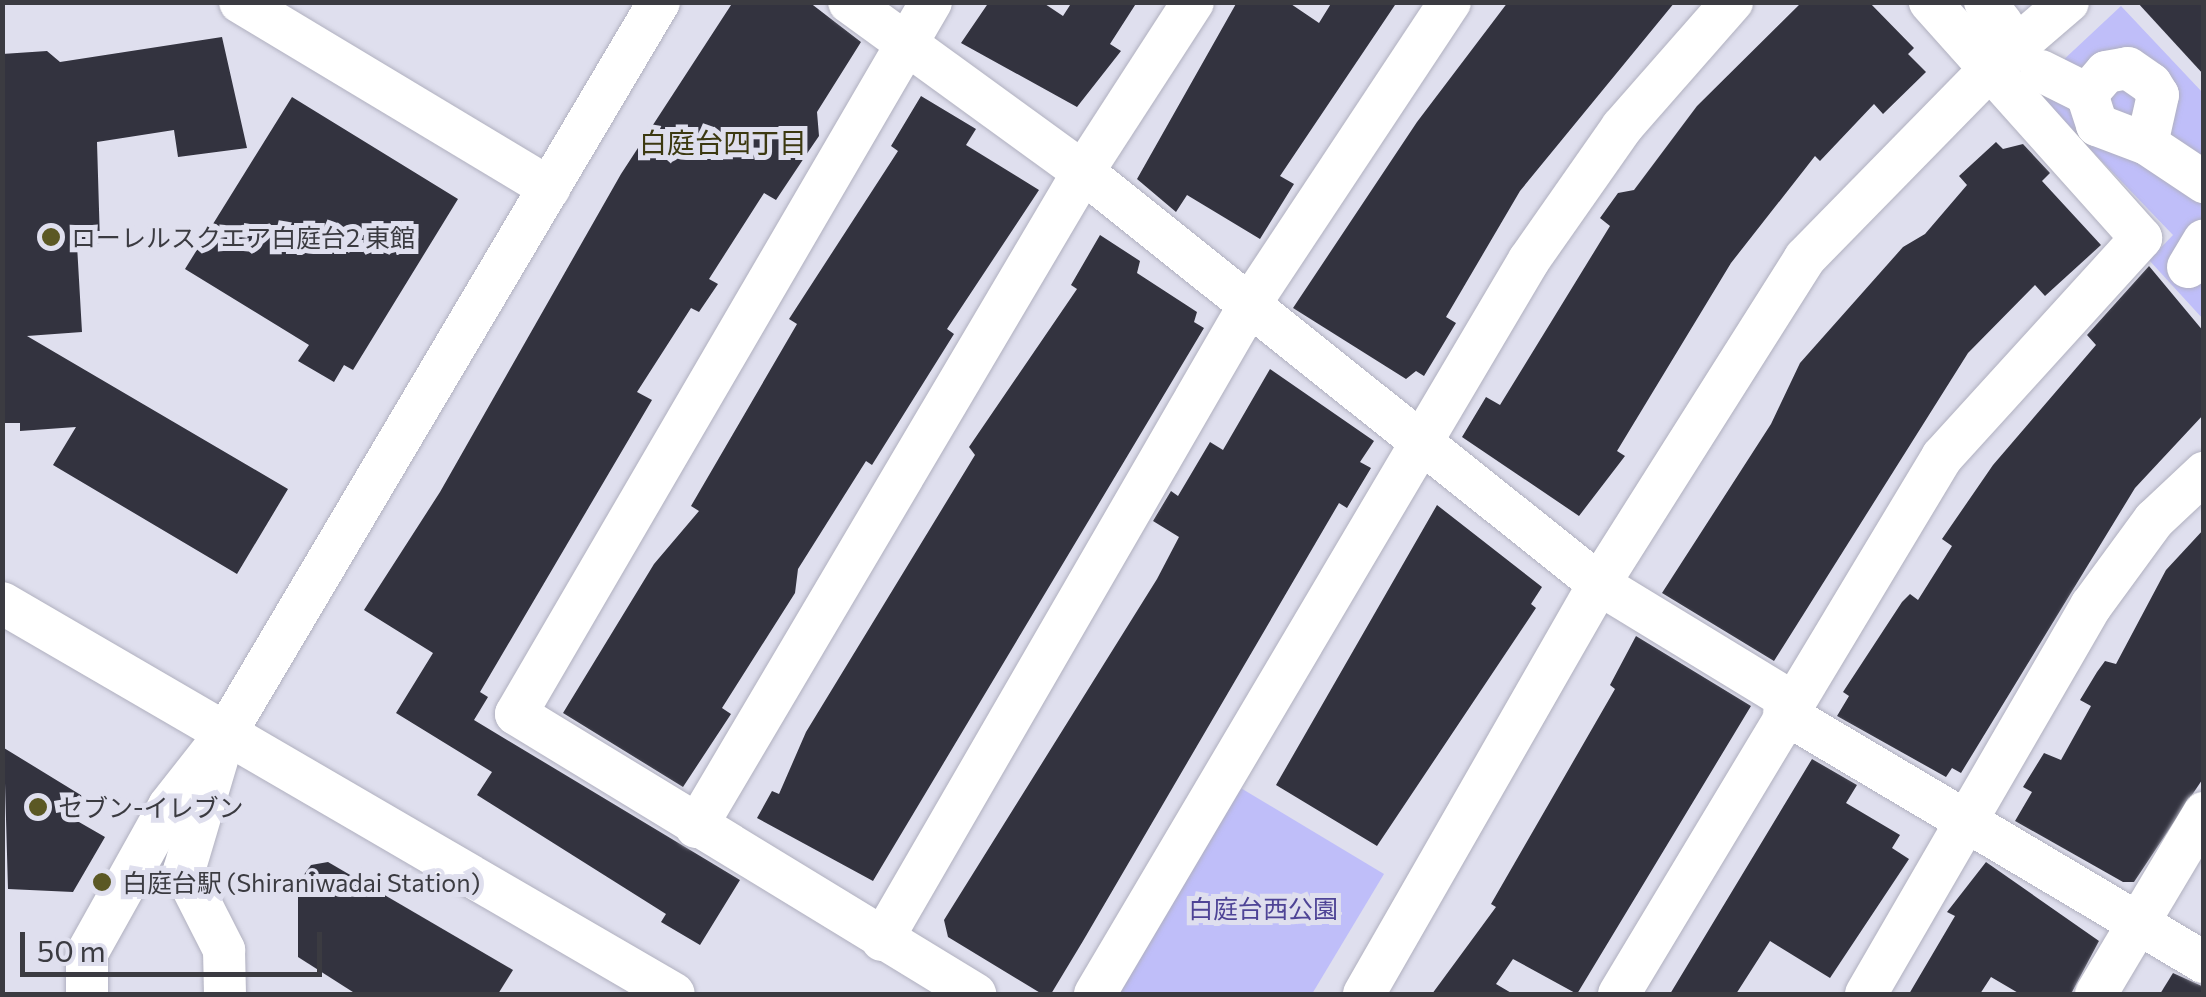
<!DOCTYPE html>
<html>
<head>
<meta charset="utf-8">
<style>
	body { margin:0 }
	#map { position:relative; width:2206px; height:997px; overflow:hidden; background:#dfdfee; font-family:Commissioner,"Noto Sans JP",sans-serif }
	div>[style] { position:absolute }
	.green>* { inset:0; background:#bfbef9 }
	.building>* { inset:0; background:#33333f }
	.roads { filter:drop-shadow(0 0 2px #b0b0bf) drop-shadow(0 0 2px #b0b0bf) }
	.minor>* { height:42px; margin:-21px; padding:0 21px; transform-origin:21px; border-radius:21px; background:#fff }
	.dots>* { width:28px; height:28px; translate:-50% -50%; box-sizing:border-box; border:5px solid #dfdfee; border-radius:50% }
	span { translate:-50% -50%; white-space:nowrap; text-align:center; line-height:1.15; -webkit-text-stroke:10px #dfdfee; paint-order:stroke }
	.poi-label { font-size:25px; color:#3b3b41 }
	.left { translate:0 -50%; text-align:left }
	.park-label { font-size:25px; color:#4e4496 }
	.neighbourhood-label { font-size:28px; color:#3c3910 }
	.frame { position:absolute; inset:0; border:5px solid #3b3b41; pointer-events:none }
	.scale { position:absolute; left:20px; top:932px; width:302px; height:45px; box-sizing:border-box; border:5px solid #3b3b41; border-top:0; padding-left:12px; font-size:30px; line-height:35px; white-space:nowrap; color:#3b3b41; -webkit-text-stroke:8px #dfdfee; paint-order:stroke }
</style>
</head>
<body>
<div id="map">
	<div class="green">
		<i style="clip-path:polygon(2121px 6px,2203px 93px,2203px 319px,2149px 260px,2173px 235px,2042px 99px,2059px 64px)"></i>
		<i style="clip-path:polygon(1234px 784px,1384px 874px,1312px 994px,1111px 994px)"></i>
	</div>
	<div class="building">
		<i style="clip-path:polygon(733px 2px,809px 2px,861px 42px,817px 112px,819px 136px,806px 155px,776px 200px,764px 193px,709px 279px,718px 284px,699px 312px,691px 308px,637px 392px,652px 400px,480px 692px,488px 697px,474px 720px,740px 880px,700px 945px,661px 922px,666px 914px,477px 795px,492px 772px,396px 713px,433px 653px,364px 610px,440px 492px,621px 174px)"></i>
		<i style="clip-path:polygon(989px 2px,1042px 2px,1063px 16px,1072px 2px,1137px 2px,1110px 44px,1121px 51px,1077px 107px,961px 43px)"></i>
		<i style="clip-path:polygon(1237px 2px,1288px 2px,1319px 23px,1332px 2px,1397px 2px,1280px 176px,1294px 184px,1260px 239px,1187px 195px,1176px 212px,1137px 179px)"></i>
		<i style="clip-path:polygon(1508px 2px,1675px 2px,1520px 191px,1446px 317px,1456px 323px,1424px 376px,1416px 371px,1406px 379px,1293px 308px,1417px 122px)"></i>
		<i style="clip-path:polygon(1802px 2px,1869px 2px,1914px 48px,1908px 54px,1926px 72px,1883px 114px,1874px 104px,1820px 161px,1815px 156px,1731px 263px,1617px 451px,1625px 456px,1579px 516px,1462px 437px,1486px 397px,1500px 405px,1610px 226px,1600px 218px,1618px 193px,1634px 190px,1697px 106px)"></i>
		<i style="clip-path:polygon(2137px 2px,2204px 2px,2204px 75px)"></i>
		<i style="clip-path:polygon(222px 37px,247px 148px,178px 157px,174px 130px,97px 142px,100px 243px,77px 245px,82px 332px,27px 336px,288px 489px,237px 574px,53px 465px,76px 427px,20px 431px,20px 423px,2px 423px,2px 54px,47px 51px,60px 62px)"></i>
		<i style="clip-path:polygon(921px 96px,976px 129px,966px 145px,1039px 190px,947px 329px,954px 334px,872px 465px,866px 461px,798px 569px,795px 593px,722px 708px,731px 714px,683px 787px,563px 713px,654px 564px,699px 511px,691px 506px,797px 324px,789px 319px,898px 151px,891px 146px)"></i>
		<i style="clip-path:polygon(292px 97px,458px 199px,353px 370px,344px 365px,334px 382px,298px 361px,309px 345px,185px 269px)"></i>
		<i style="clip-path:polygon(1996px 142px,2003px 149px,2023px 144px,2050px 173px,2042px 181px,2101px 245px,2045px 296px,2035px 285px,1968px 353px,1774px 661px,1662px 593px,1771px 424px,1800px 363px,1903px 247px,1925px 234px,1967px 185px,1959px 176px)"></i>
		<i style="clip-path:polygon(1100px 235px,1140px 261px,1137px 273px,1197px 312px,1194px 322px,1204px 328px,873px 881px,757px 818px,772px 791px,779px 794px,806px 732px,975px 455px,969px 447px,1077px 289px,1071px 285px)"></i>
		<i style="clip-path:polygon(2149px 266px,2204px 332px,2204px 414px,2135px 488px,1961px 773px,1952px 768px,1946px 777px,1837px 716px,1849px 696px,1843px 692px,1902px 602px,1910px 594px,1918px 600px,1952px 546px,1942px 539px,1993px 465px,2096px 345px,2087px 335px)"></i>
		<i style="clip-path:polygon(1270px 369px,1374px 441px,1360px 462px,1371px 468px,1347px 508px,1339px 503px,1083px 941px,1051px 994px,1042px 994px,948px 937px,944px 920px,1157px 579px,1179px 537px,1153px 521px,1171px 491px,1178px 496px,1210px 442px,1223px 450px)"></i>
		<i style="clip-path:polygon(1437px 505px,1542px 587px,1531px 604px,1536px 608px,1377px 846px,1276px 785px)"></i>
		<i style="clip-path:polygon(2204px 529px,2204px 777px,2134px 882px,2123px 882px,2015px 821px,2032px 792px,2023px 787px,2044px 753px,2061px 760px,2091px 706px,2080px 700px,2097px 672px,2105px 661px,2116px 664px,2166px 570px)"></i>
		<i style="clip-path:polygon(1636px 636px,1751px 706px,1577px 994px,1513px 959px,1496px 984px,1513px 994px,1432px 994px,1496px 907px,1491px 904px,1615px 689px,1610px 685px)"></i>
		<i style="clip-path:polygon(4px 748px,84px 797px,72px 818px,105px 837px,73px 892px,8px 889px)"></i>
		<i style="clip-path:polygon(1812px 759px,1857px 785px,1846px 803px,1900px 835px,1892px 848px,1909px 859px,1830px 978px,1770px 941px,1736px 994px,1670px 994px)"></i>
		<i style="clip-path:polygon(328px 862px,513px 970px,498px 994px,356px 994px,298px 957px,298px 883px,311px 865px)"></i>
		<i style="clip-path:polygon(1986px 862px,2099px 941px,2071px 994px,2020px 994px,1991px 977px,1980px 994px,1909px 994px,1955px 916px,1947px 912px)"></i>
		<i style="clip-path:polygon(2173px 973px,2204px 987px,2204px 994px,2160px 994px)"></i>
	</div>
	<div class="roads">
		<div class="minor">
			<i style="left:240px;top:2px;width:361px;rotate:31deg"></i>
			<i style="left:849px;top:2px;width:289px;rotate:36deg"></i>
			<i style="left:1083px;top:172px;width:660px;rotate:38.61deg"></i>
			<i style="left:1599px;top:584px;width:225px;rotate:31.4deg"></i>
			<i style="left:931px;top:2px;width:824px;rotate:120.24deg"></i>
			<i style="left:516px;top:714px;width:538px;rotate:31.38deg"></i>
			<i style="left:1985px;top:2px;width:28px;rotate:52deg"></i>
			<i style="left:2041px;top:71px;width:51px;rotate:26.6deg"></i>
			<i style="left:2087px;top:94px;width:33px;rotate:72deg"></i>
			<i style="left:2097px;top:125px;width:53px;rotate:20.8deg"></i>
			<i style="left:2147px;top:144px;width:69px;rotate:33.7deg"></i>
			<i style="left:2087px;top:94px;width:29px;rotate:-49deg"></i>
			<i style="left:2106px;top:72px;width:22px;rotate:-10deg"></i>
			<i style="left:2128px;top:68px;width:28px;rotate:35deg"></i>
			<i style="left:2151px;top:84px;width:13px;rotate:58deg"></i>
			<i style="left:2158px;top:95px;width:50px;rotate:102.7deg"></i>
			<i style="left:2188px;top:267px;width:31px;rotate:-59deg"></i>
			<i style="left:2px;top:603px;width:777px;rotate:30.19deg"></i>
			<i style="left:1784px;top:713px;width:488px;rotate:30.7deg"></i>
			<i style="left:217px;top:760px;width:116px;rotate:106.6deg"></i>
			<i style="left:184px;top:871px;width:89px;rotate:63.1deg"></i>
			<i style="left:224px;top:950px;width:44px;rotate:88.7deg"></i>
			<i style="left:696px;top:827px;width:761px;rotate:-59.42deg"></i>
			<i style="left:1083px;top:172px;width:202px;rotate:-57.1deg"></i>
			<i style="left:882px;top:940px;width:735px;rotate:-59.95deg"></i>
			<i style="left:1250px;top:304px;width:362px;rotate:-56.5deg"></i>
			<i style="left:87px;top:994px;width:41px;rotate:-90deg"></i>
			<i style="left:87px;top:953px;width:168px;rotate:-60.8deg"></i>
			<i style="left:169px;top:806px;width:89px;rotate:-51.8deg"></i>
			<i style="left:224px;top:736px;width:853px;rotate:-59.35deg"></i>
			<i style="left:1095px;top:994px;width:853px;rotate:-59.4deg"></i>
			<i style="left:1529px;top:260px;width:162px;rotate:-55deg"></i>
			<i style="left:1622px;top:127px;width:167px;rotate:-48.7deg"></i>
			<i style="left:1364px;top:994px;width:473px;rotate:-60.2deg"></i>
			<i style="left:1599px;top:584px;width:386px;rotate:-57.7deg"></i>
			<i style="left:1805px;top:258px;width:264px;rotate:-45.6deg"></i>
			<i style="left:1990px;top:69px;width:103px;rotate:-40.7deg"></i>
			<i style="left:1619px;top:994px;width:627px;rotate:-58.97deg"></i>
			<i style="left:1942px;top:457px;width:296px;rotate:-47.7deg"></i>
			<i style="left:2141px;top:238px;width:317px;rotate:-131.8deg"></i>
			<i style="left:1866px;top:994px;width:449px;rotate:-59.9deg"></i>
			<i style="left:2091px;top:606px;width:107px;rotate:-53.8deg"></i>
			<i style="left:2154px;top:520px;width:69px;rotate:-43.2deg"></i>
			<i style="left:2096px;top:994px;width:211px;rotate:-59.2deg"></i>
		</div>
	</div>
	<div class="dots">
		<i style="left:51px;top:237px;background:#5b5824"></i>
		<i style="left:38px;top:807px;background:#5b5824"></i>
		<i style="left:102px;top:882px;background:#5b5824"></i>
	</div>
	<div class="poi-label">
		<span class="left" style="left:71px;top:237px">ローレルスクエア白庭台2 東館</span>
		<span class="left" style="left:58px;top:807px">セブン-イレブン</span>
		<span class="left" style="left:122px;top:882px">白庭台駅 (Shiraniwadai Station)</span>
	</div>
	<div class="park-label">
		<span style="left:1263px;top:908px">白庭台西公園</span>
	</div>
	<div class="neighbourhood-label">
		<span style="left:723px;top:142px">白庭台四丁目</span>
	</div>
	<div class="frame"></div>
	<div class="scale">50 m</div>
</div>
</body>
</html>
